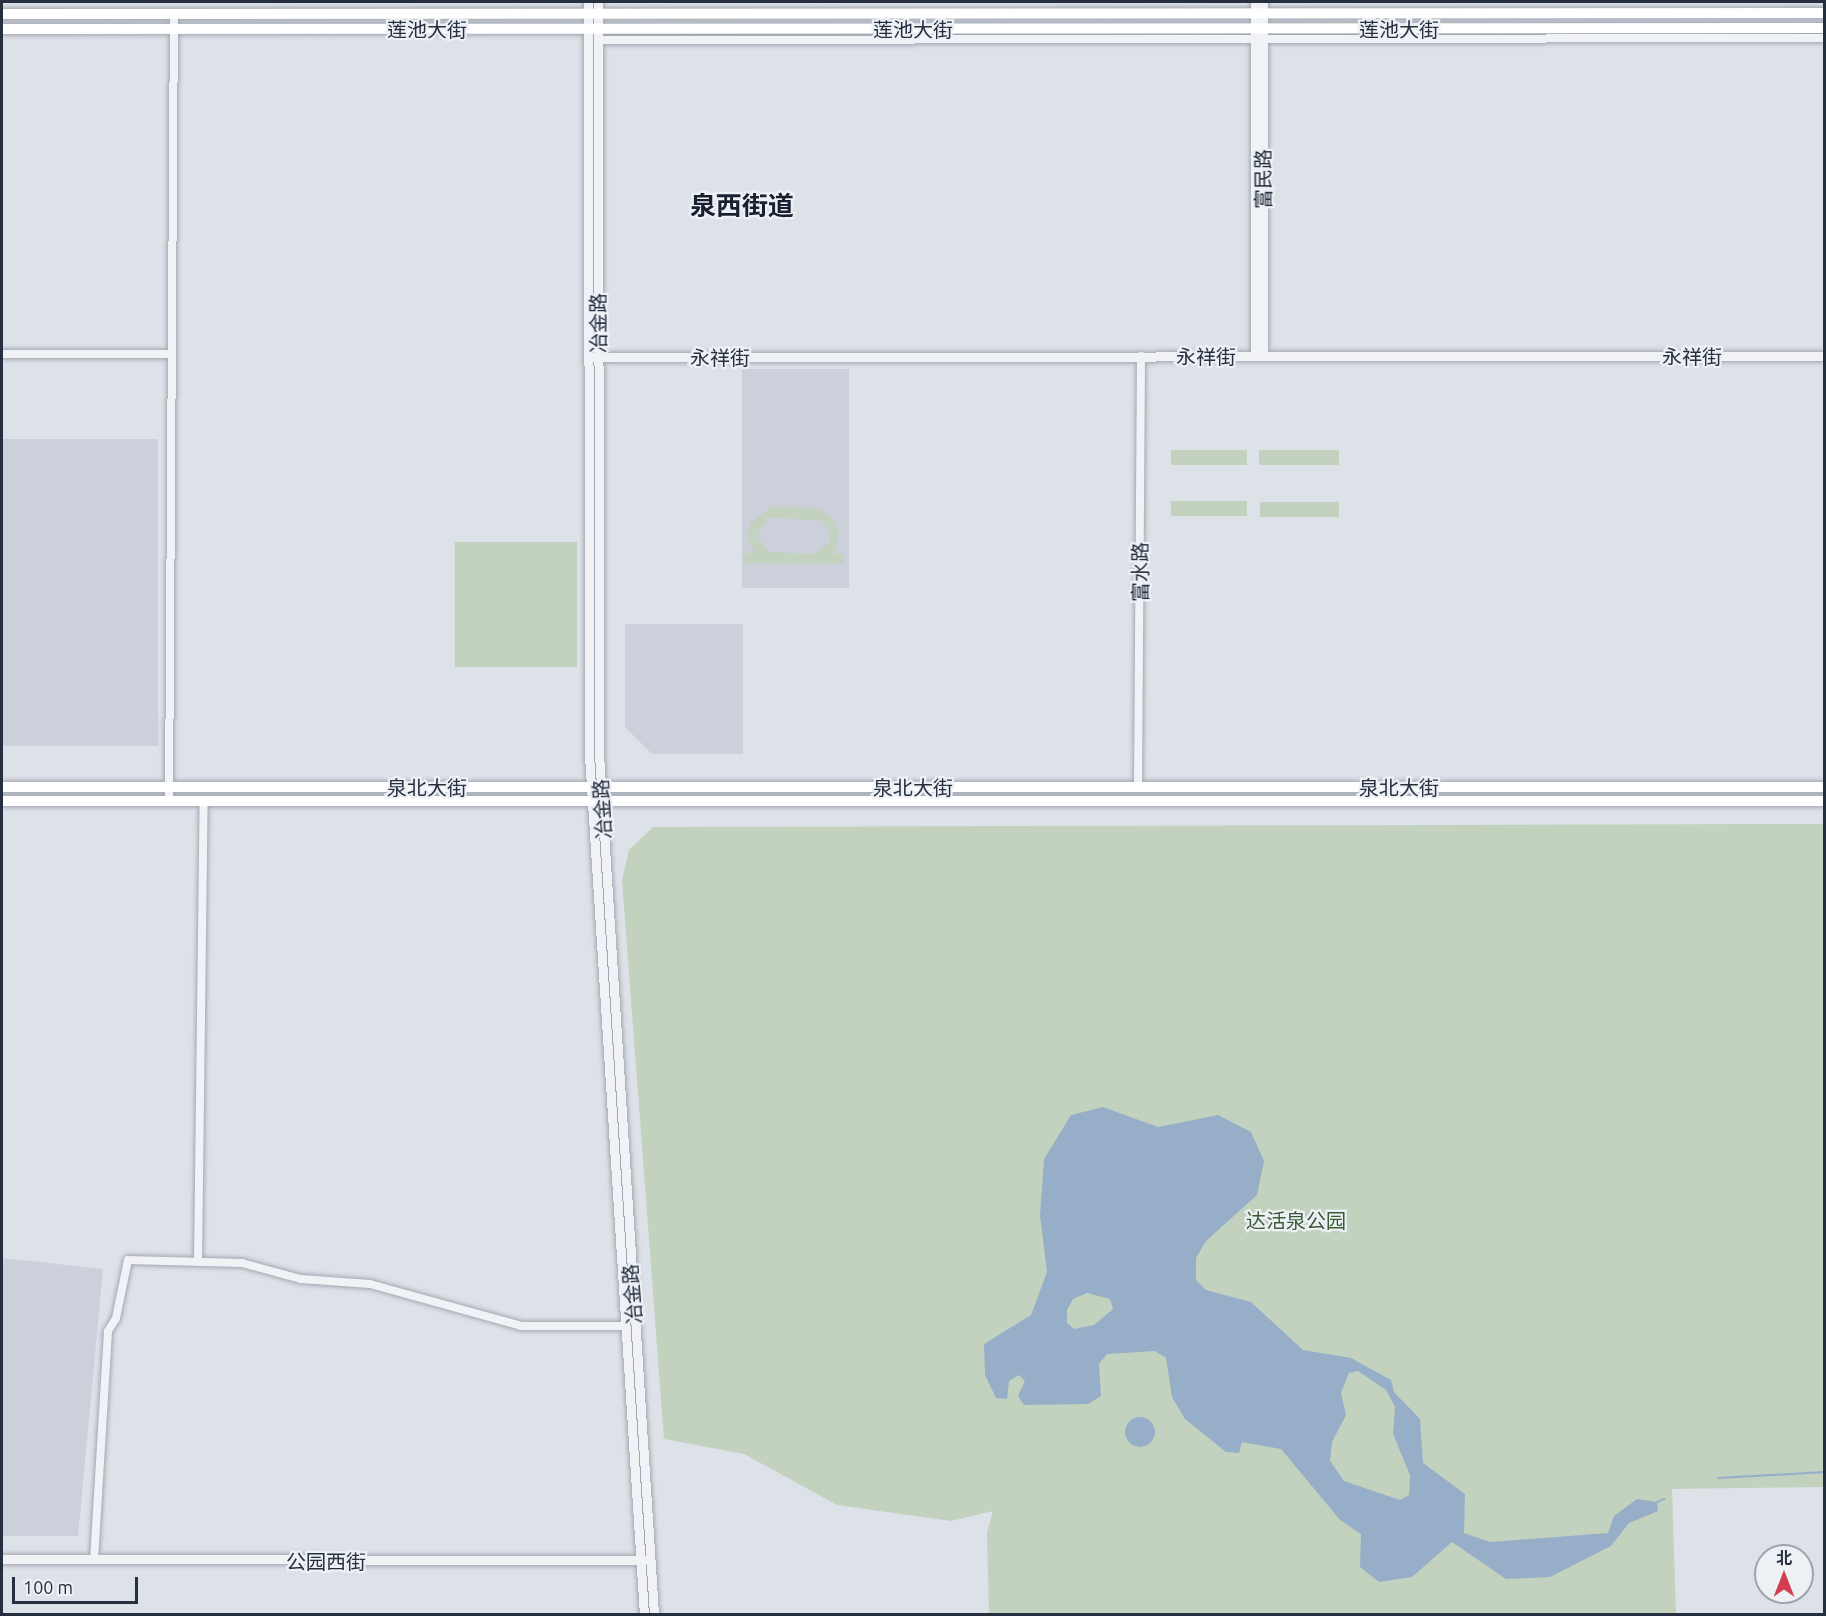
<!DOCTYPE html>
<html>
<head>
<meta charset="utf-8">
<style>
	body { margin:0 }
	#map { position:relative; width:1826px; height:1616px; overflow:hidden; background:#dde1e8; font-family:Ubuntu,"Noto Sans SC",sans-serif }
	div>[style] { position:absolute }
	.built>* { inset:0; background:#cbd0da; transform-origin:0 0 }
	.green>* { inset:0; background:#c3d2be; transform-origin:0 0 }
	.water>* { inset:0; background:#97aec9 }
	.round { border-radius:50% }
	.stream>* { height:2px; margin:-1px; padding:0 1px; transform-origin:1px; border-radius:1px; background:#97aec9 }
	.roads { filter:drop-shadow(0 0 2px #a2a8b2) drop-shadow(0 0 2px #a2a8b2) }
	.minor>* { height:8px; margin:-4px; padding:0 4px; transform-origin:4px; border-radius:4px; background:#f0f2f6 }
	.tertiary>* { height:9px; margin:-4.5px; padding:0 4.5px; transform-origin:4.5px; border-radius:4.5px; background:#f0f2f6 }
	.secondary>* { height:10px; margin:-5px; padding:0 5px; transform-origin:5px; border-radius:5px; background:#fff }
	span { translate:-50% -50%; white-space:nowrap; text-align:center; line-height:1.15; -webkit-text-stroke:4.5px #edf0f5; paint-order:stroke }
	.street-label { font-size:20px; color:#262f3f }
	.park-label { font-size:20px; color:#3a5b33 }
	.district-label { font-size:26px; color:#19202f; font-weight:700 }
	.frame { position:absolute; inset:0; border:3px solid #262f3f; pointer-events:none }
	.north { position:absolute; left:1754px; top:1544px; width:60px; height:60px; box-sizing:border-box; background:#edf0f5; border:2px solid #9da3ac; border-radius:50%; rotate:0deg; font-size:16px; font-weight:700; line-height:24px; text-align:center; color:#262f3f }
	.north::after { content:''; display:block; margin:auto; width:21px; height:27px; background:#d23d50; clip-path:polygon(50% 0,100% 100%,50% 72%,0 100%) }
	.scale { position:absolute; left:12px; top:1577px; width:126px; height:27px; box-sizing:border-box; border:3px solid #262f3f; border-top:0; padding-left:8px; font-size:18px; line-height:21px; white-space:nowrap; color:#262f3f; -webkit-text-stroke:4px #edf0f5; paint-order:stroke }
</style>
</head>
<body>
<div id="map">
	<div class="built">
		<i style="left:742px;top:369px;width:107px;height:219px"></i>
		<i style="left:2px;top:439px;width:156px;height:307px"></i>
		<i style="clip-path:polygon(625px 624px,743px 624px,743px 754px,652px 754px,625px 727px)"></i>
		<i style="clip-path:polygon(2px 1258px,103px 1269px,78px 1536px,2px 1536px)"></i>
	</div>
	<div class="green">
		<i style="left:1171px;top:450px;width:76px;height:15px"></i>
		<i style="left:1259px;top:450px;width:80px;height:15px"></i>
		<i style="left:1171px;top:501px;width:76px;height:15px"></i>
		<i style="left:1260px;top:502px;width:79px;height:15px"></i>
		<i style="clip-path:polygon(evenodd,772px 507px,815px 508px,831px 516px,839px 533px,834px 554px,844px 554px,844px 564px,743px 563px,743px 553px,754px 553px,747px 537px,750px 523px,772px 507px,768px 518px,821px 520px,829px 530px,829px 543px,814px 554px,769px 552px,757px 536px,768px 518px)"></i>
		<i style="left:455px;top:542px;width:122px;height:125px"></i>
		<i style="clip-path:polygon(1824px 824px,1824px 1487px,1672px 1489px,1676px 1614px,989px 1614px,987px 1533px,993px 1511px,951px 1521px,837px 1505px,744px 1454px,664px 1439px,622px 880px,629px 850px,653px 827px)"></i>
	</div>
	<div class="water">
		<i style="clip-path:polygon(evenodd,1103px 1107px,1158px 1127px,1218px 1115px,1251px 1132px,1264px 1161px,1257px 1195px,1206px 1241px,1196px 1258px,1196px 1280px,1206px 1290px,1251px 1302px,1303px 1350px,1351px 1358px,1391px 1380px,1394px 1392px,1420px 1419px,1423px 1463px,1465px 1494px,1464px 1533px,1490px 1542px,1608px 1533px,1614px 1516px,1637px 1499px,1657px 1502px,1658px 1511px,1629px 1523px,1611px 1546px,1550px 1577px,1506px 1579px,1452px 1542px,1412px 1577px,1379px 1582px,1360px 1567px,1361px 1534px,1340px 1520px,1281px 1449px,1242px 1442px,1239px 1453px,1226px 1452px,1185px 1419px,1172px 1397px,1166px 1358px,1155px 1351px,1107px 1354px,1099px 1364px,1101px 1396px,1088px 1404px,1024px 1405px,1018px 1396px,1025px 1381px,1019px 1375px,1009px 1381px,1007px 1399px,996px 1398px,985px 1375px,984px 1344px,1031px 1315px,1047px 1272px,1040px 1215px,1044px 1159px,1071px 1115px,1103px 1107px,1087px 1293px,1110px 1299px,1113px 1309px,1094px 1325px,1074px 1329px,1067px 1323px,1067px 1310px,1073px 1299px,1087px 1293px,1103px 1107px,1358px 1371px,1386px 1390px,1395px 1407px,1393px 1434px,1410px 1475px,1409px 1495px,1400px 1500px,1344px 1481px,1330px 1461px,1332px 1442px,1346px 1415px,1341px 1393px,1349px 1373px,1358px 1371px)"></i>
		<i class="round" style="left:1125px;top:1417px;width:30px;height:30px"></i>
	</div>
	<div class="stream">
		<i style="left:1718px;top:1478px;width:106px;rotate:-3.2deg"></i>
		<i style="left:1657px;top:1502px;width:8px;rotate:-23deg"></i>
	</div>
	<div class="roads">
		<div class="minor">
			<i style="left:598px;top:40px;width:1226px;rotate:-0.09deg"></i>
			<i style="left:2px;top:354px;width:170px"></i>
			<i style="left:1138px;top:787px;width:431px;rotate:-89.6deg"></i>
			<i style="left:169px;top:801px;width:787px;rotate:-89.64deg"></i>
			<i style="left:198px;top:1262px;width:461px;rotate:-89.3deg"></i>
			<i style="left:94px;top:1560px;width:229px;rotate:-86.5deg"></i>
			<i style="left:108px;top:1331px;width:15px;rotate:-58deg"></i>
			<i style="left:116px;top:1318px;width:59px;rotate:-78.3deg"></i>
			<i style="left:128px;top:1260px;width:114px;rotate:1.5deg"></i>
			<i style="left:242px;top:1263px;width:61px;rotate:15.2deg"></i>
			<i style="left:301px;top:1279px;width:69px;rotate:4.1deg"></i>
			<i style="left:370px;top:1284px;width:157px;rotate:15.5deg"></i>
			<i style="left:521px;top:1326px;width:104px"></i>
		</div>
		<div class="tertiary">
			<i style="left:588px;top:2px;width:753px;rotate:89.92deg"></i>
			<i style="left:589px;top:755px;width:861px;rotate:86.34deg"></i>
			<i style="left:598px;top:2px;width:752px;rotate:89.92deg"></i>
			<i style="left:599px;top:754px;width:862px;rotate:86.34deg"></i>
			<i style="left:1255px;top:356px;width:354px;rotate:-90deg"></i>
			<i style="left:1263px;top:356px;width:354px;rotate:-90deg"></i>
			<i style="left:594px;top:357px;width:1230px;rotate:-0.05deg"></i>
			<i style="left:2px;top:1559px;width:642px;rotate:0.09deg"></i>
		</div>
		<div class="secondary">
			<i style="left:2px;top:14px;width:1822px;rotate:-0.03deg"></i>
			<i style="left:2px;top:29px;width:1822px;rotate:-0.03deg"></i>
			<i style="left:2px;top:787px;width:1822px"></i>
			<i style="left:2px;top:801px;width:1822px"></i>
		</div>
	</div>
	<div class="street-label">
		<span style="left:427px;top:29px">莲池大街</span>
		<span style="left:913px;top:29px">莲池大街</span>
		<span style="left:1399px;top:29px">莲池大街</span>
		<span style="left:1263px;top:179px;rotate:-90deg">富民路</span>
		<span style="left:598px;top:323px;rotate:-90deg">冶金路</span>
		<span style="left:1206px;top:356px">永祥街</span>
		<span style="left:1692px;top:356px">永祥街</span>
		<span style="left:720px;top:357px">永祥街</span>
		<span style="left:1140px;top:572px;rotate:-90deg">富水路</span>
		<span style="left:427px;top:787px">泉北大街</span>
		<span style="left:913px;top:787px">泉北大街</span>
		<span style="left:1399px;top:787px">泉北大街</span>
		<span style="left:602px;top:809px;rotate:-93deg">冶金路</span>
		<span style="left:632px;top:1294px;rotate:-94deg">冶金路</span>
		<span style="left:326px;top:1561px">公园西街</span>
	</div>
	<div class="park-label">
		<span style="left:1296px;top:1220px">达活泉公园</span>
	</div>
	<div class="district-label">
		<span style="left:742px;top:206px">泉西街道</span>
	</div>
	<div class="frame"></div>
	<div class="north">北</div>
	<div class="scale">100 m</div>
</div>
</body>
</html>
